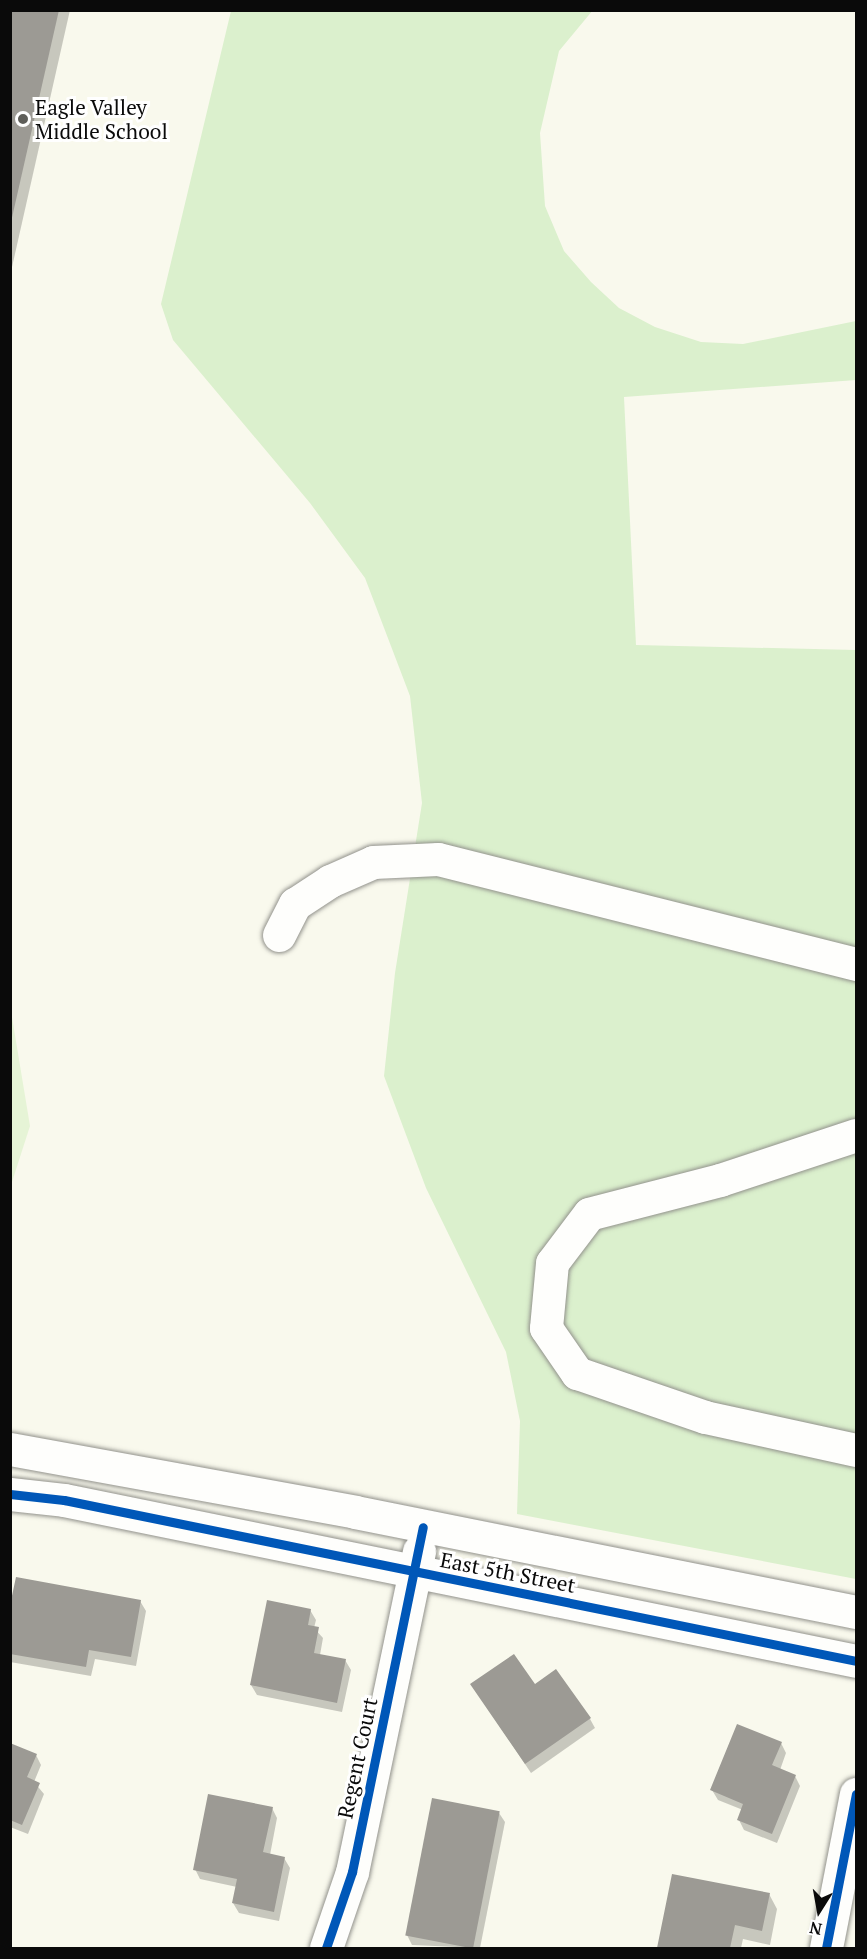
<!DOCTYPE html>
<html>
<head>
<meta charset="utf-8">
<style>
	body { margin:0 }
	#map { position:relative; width:867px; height:1959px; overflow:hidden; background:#f9f9ed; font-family:"PT Serif",serif }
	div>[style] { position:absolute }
	.green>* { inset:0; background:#dbf0cd }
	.pitch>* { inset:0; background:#e6f4d6 }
	.shadow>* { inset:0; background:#0003 }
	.building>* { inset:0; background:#9c9a94; transform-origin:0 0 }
	.roads { filter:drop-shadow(0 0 2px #92928c) drop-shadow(0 0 2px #92928c) }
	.minor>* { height:33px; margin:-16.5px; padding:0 16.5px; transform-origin:16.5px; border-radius:16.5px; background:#fefefc }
	.cycleway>* { height:9px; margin:-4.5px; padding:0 4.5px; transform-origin:4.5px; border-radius:4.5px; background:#0057b8 }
	.dots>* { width:16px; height:16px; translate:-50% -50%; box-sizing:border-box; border:3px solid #fff; border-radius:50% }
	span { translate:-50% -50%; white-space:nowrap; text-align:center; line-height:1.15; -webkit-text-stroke:6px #fff; paint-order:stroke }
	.poi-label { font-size:21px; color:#0a0a0a }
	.left { translate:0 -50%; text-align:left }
	.street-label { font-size:21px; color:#0a0a0a }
	.frame { position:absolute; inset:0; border:12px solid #0a0a0a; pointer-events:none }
	.north { position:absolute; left:789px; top:1881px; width:60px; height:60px; -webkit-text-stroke:4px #fff; paint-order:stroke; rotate:191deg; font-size:16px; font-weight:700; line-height:24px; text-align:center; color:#0a0a0a }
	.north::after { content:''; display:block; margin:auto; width:21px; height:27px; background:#0a0a0a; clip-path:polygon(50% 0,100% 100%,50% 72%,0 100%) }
</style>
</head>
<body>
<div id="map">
	<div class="green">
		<i style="clip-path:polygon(593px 10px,559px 51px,540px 133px,545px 206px,564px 251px,591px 282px,619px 308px,655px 327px,701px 342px,743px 344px,856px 321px,856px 380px,624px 397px,636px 645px,856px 650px,856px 1579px,517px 1514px,520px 1421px,506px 1352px,426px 1188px,384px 1076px,395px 973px,422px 803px,410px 696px,365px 578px,310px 503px,173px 340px,161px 304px,231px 11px)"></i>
	</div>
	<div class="pitch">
		<i style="clip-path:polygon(11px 1011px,30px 1126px,11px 1185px,10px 1011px)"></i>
	</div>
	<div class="shadow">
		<i style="clip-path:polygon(10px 10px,70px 10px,10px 276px)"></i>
		<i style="clip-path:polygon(140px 1601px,146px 1611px,136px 1666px,95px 1659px,91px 1676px,10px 1662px,10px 1614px)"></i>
		<i style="clip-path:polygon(310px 1610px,316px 1620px,314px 1628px,323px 1638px,320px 1655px,345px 1660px,351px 1670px,342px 1712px,257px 1695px,251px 1685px)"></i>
		<i style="clip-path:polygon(472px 1685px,534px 1686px,590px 1719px,595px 1728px,531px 1773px)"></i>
		<i style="clip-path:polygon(781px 1743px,786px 1753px,780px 1770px,795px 1776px,800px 1786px,777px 1843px,744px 1830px,739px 1820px,743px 1810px,718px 1800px,712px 1790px)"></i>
		<i style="clip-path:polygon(10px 1745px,36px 1755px,41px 1765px,34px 1782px,44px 1794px,28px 1834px,10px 1827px)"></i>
		<i style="clip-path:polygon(272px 1808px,277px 1818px,270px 1855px,284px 1858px,290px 1868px,279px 1921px,239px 1913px,233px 1903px,237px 1887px,200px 1879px,195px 1869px)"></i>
		<i style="clip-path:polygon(499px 1813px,505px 1822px,480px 1948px,412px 1945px,407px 1935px)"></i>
		<i style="clip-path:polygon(673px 1875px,769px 1894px,777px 1909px,770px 1945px,743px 1939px,741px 1948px,658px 1948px)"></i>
	</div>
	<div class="building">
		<i style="clip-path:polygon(10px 10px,59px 10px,11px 222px,10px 222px)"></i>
		<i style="clip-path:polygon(16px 1577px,141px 1600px,131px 1657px,89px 1650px,86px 1667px,10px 1654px,10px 1605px)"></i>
		<i style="clip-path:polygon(267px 1600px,311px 1609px,308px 1625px,319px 1627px,314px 1653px,346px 1659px,337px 1703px,250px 1685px)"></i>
		<i style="clip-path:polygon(514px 1654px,535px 1684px,556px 1669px,591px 1718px,525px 1764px,470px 1684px)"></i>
		<i style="clip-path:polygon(737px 1724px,782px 1742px,772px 1765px,796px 1775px,772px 1834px,737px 1820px,743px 1804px,710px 1790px)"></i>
		<i style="clip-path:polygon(10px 1743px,37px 1754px,27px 1777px,40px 1783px,22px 1825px,10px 1820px)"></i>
		<i style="clip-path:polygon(208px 1794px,273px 1807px,263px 1852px,285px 1857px,274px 1912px,232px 1903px,237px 1879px,193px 1870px)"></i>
		<i style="left:432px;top:1798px;width:69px;height:140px;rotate:11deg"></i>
		<i style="clip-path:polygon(672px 1874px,770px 1893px,762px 1931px,735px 1925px,730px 1948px,657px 1948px)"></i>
	</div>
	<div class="roads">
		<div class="minor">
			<i style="left:279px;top:935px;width:35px;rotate:-63deg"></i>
			<i style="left:295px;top:904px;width:42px;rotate:-33.3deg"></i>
			<i style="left:330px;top:881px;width:47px;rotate:-23.8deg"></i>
			<i style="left:373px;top:862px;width:65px;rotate:-2.6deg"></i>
			<i style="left:438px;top:859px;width:431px;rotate:14.1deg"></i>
			<i style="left:856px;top:1135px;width:143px;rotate:161.7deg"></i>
			<i style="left:720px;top:1180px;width:135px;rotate:165.5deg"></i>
			<i style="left:589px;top:1214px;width:61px;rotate:127.1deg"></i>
			<i style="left:552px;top:1263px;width:65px;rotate:95.3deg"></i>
			<i style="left:546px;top:1328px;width:55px;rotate:55.4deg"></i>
			<i style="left:577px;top:1373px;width:135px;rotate:19deg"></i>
			<i style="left:705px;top:1417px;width:155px;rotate:12.3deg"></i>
			<i style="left:10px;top:1449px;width:351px;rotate:10.3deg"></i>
			<i style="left:355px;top:1512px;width:511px;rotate:11.29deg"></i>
			<i style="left:10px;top:1494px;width:54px;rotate:6.3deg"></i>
			<i style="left:64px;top:1500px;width:808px;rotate:11.49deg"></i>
			<i style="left:326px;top:1948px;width:80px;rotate:-71.1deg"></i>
			<i style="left:352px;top:1872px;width:328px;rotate:-78.2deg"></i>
			<i style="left:826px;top:1948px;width:157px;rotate:-79deg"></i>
		</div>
	</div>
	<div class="cycleway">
		<i style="left:10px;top:1494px;width:54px;rotate:6.3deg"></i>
		<i style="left:64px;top:1500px;width:808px;rotate:11.49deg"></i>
		<i style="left:326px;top:1948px;width:80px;rotate:-71.1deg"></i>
		<i style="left:352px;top:1872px;width:352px;rotate:-78.4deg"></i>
		<i style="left:826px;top:1948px;width:157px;rotate:-79deg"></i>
	</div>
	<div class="dots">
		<i style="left:23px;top:119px;background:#5e5e59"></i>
	</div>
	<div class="poi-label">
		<span class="left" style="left:35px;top:119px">Eagle Valley<br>Middle School</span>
	</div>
	<div class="street-label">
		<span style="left:508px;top:1572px;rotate:11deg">East 5th Street</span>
		<span style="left:357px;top:1758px;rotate:-78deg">Regent Court</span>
	</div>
	<div class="frame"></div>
	<div class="north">N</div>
</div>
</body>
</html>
